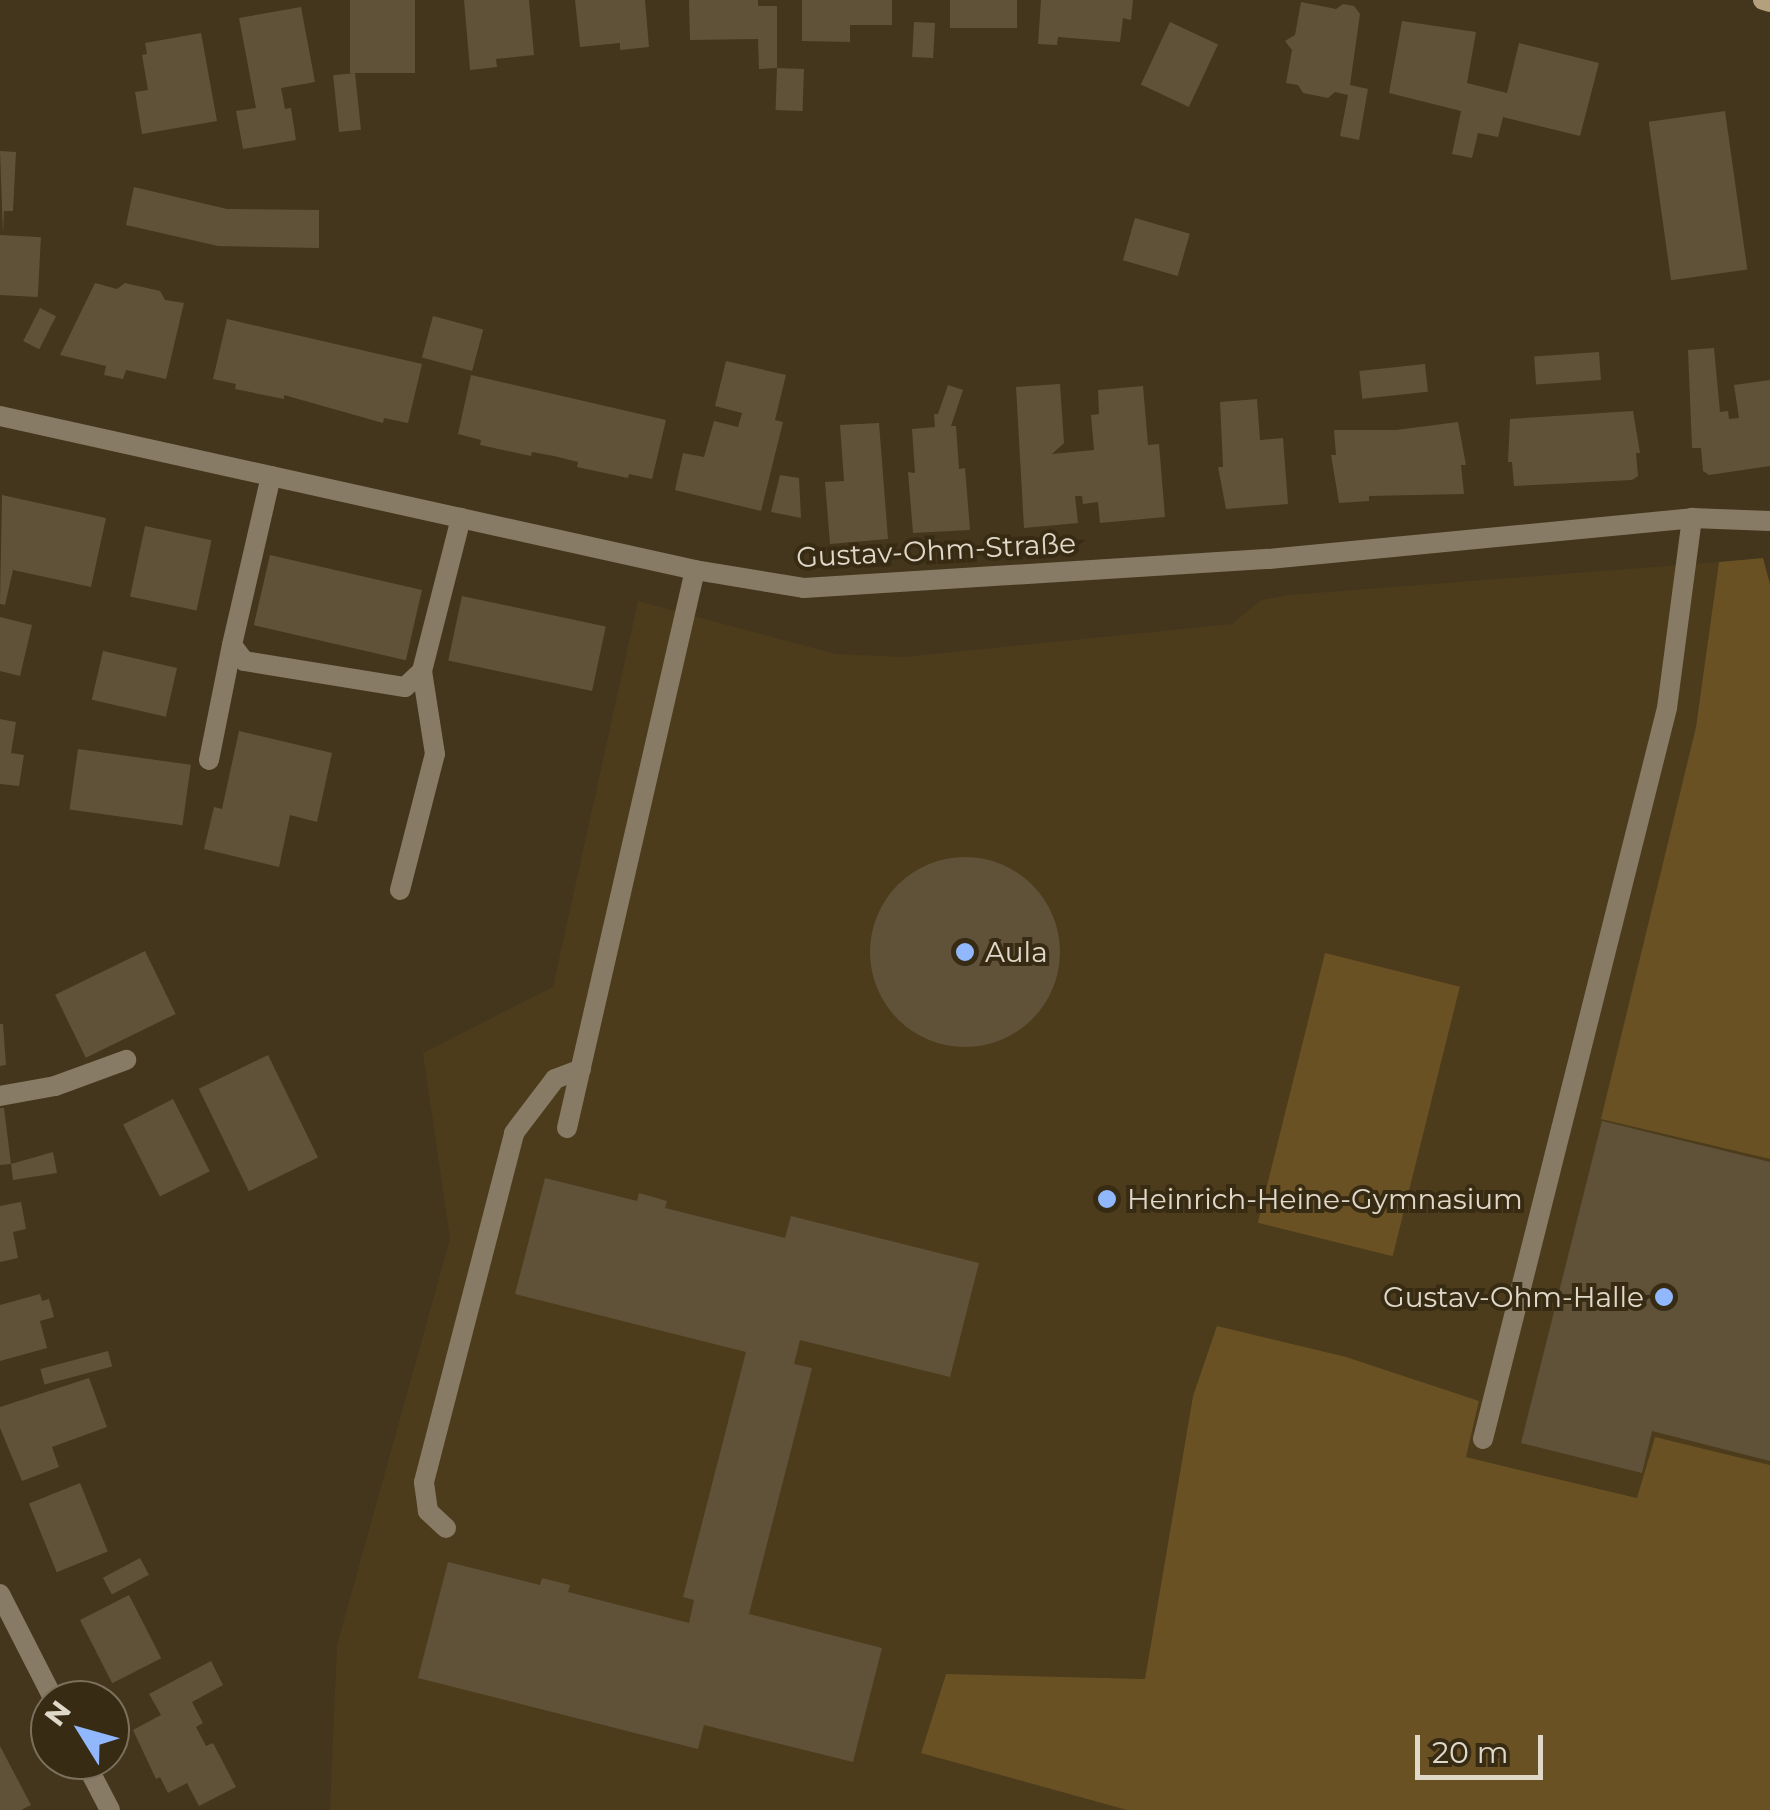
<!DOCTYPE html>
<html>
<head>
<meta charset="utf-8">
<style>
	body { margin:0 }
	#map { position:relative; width:1770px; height:1810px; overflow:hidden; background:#43361d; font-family:Montserrat,sans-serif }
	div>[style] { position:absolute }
	.built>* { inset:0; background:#4c3c1c }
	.green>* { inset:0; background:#695124; transform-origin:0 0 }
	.building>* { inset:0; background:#605238; transform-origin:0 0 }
	.round { border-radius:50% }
	.service>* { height:20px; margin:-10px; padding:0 10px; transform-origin:10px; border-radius:10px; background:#877b65 }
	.minor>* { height:20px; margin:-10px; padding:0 10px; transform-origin:10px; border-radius:10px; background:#877b65 }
	.secondary>* { height:20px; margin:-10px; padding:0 10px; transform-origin:10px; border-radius:10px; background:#b4a07d }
	.dots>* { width:28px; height:28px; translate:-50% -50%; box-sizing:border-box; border:5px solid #382b13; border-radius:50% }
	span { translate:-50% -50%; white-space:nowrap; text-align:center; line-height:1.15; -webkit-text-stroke:8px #382b13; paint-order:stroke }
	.street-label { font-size:28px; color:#e0d8c9 }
	.poi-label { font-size:28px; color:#e0d8c9 }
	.left { translate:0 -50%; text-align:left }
	.right { translate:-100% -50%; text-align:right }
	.north { position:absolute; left:30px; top:1680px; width:100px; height:100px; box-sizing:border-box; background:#382b13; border:2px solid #7b705c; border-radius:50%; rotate:307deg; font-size:28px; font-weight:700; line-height:40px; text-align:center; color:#e0d8c9 }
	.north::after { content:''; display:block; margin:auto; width:35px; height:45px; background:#91b8fd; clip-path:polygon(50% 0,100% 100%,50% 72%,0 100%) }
	.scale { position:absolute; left:1415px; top:1735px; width:128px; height:45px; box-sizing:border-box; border:5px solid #e0d8c9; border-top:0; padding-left:12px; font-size:30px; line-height:35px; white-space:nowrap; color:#e0d8c9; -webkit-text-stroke:8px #382b13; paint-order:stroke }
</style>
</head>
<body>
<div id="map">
	<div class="built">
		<i style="clip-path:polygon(1719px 562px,1696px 727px,1602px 1118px,1770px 1159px,1770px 1465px,1655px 1437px,1638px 1498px,1466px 1457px,1479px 1402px,1193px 1396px,1145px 1679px,946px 1674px,921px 1752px,1127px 1810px,330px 1810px,337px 1645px,450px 1239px,423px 1053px,553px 987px,638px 601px,836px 654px,904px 657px,1232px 624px,1261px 600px,1289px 595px)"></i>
	</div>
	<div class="green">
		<i style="clip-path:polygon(1763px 558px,1770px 584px,1770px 1159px,1601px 1119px,1696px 727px,1719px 562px)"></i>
		<i style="left:1325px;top:953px;width:139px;height:278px;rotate:14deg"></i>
		<i style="clip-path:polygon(1217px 1326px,1346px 1357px,1479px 1401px,1466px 1457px,1637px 1498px,1655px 1437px,1770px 1465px,1770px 1810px,1127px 1810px,921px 1753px,946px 1674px,1145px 1679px,1193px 1396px)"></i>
	</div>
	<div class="building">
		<i style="left:350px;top:0;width:65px;height:73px"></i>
		<i style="clip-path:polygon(464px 0,529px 0,534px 55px,496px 59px,497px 67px,470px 70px)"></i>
		<i style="clip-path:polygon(575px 0,645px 0,649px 47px,620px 50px,620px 43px,580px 47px)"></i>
		<i style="clip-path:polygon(689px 0,758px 0,758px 6px,777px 6px,777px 68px,759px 69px,758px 39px,690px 40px)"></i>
		<i style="clip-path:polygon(802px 0,892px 0,892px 25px,850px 25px,850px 42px,802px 41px)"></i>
		<i style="left:950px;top:0;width:67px;height:28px"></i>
		<i style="clip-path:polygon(1041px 0,1133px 0,1131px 20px,1123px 18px,1120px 42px,1058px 37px,1057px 45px,1038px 44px)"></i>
		<i style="clip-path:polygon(1301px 2px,1336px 9px,1343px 4px,1354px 6px,1360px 14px,1350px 85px,1368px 89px,1359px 140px,1340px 136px,1348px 95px,1335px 92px,1328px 98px,1303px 93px,1298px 85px,1286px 83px,1292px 50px,1285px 41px,1295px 35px)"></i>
		<i style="clip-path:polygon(301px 7px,315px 82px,281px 88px,285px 109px,291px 108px,296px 140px,243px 149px,236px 111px,256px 108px,239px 18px)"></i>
		<i style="clip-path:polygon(1402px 21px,1476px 32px,1467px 83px,1507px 93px,1519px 43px,1599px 63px,1580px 136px,1503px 117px,1498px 137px,1478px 133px,1472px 158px,1452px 154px,1461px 111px,1389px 93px)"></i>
		<i style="left:914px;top:22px;width:21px;height:35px;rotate:3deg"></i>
		<i style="left:1170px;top:22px;width:53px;height:69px;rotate:25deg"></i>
		<i style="clip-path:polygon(201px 33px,217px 121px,142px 134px,135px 92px,148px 90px,142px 55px,147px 54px,145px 43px)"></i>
		<i style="left:777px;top:68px;width:27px;height:42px;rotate:2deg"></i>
		<i style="left:355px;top:73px;width:57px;height:22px;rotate:84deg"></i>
		<i style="left:1725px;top:111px;width:160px;height:77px;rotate:82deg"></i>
		<i style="clip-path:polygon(0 151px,16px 152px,13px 211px,4px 211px,3px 234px)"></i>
		<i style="clip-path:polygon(134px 187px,227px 209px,319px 210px,319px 248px,218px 246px,126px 225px)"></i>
		<i style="left:1135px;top:218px;width:57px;height:44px;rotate:16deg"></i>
		<i style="left:0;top:235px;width:41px;height:60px;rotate:3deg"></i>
		<i style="clip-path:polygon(95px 283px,117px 289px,125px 283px,160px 291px,165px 300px,184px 303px,166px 379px,126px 370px,123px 379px,104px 375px,106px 366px,60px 355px)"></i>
		<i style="left:40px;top:308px;width:18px;height:37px;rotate:27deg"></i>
		<i style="left:433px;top:316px;width:52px;height:43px;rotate:15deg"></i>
		<i style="clip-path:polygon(227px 319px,422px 364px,408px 423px,384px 418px,383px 423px,284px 395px,284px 399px,235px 389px,236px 384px,213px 379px)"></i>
		<i style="clip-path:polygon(1714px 348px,1720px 412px,1728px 411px,1729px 419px,1739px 418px,1734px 385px,1770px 380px,1770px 466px,1709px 475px,1703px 471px,1701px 448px,1692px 448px,1688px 350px)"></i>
		<i style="left:1599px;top:352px;width:28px;height:65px;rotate:86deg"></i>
		<i style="clip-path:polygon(726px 361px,786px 375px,775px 420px,783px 422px,761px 511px,675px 490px,683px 453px,704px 457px,714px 421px,738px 427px,742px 413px,715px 406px)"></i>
		<i style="left:1425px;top:364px;width:28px;height:66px;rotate:84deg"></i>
		<i style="clip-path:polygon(471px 375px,666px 420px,652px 479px,629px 474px,628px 478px,577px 467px,578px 462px,554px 456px,532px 452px,531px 456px,480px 445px,481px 440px,458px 434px)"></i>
		<i style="clip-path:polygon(1060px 384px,1064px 443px,1052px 454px,1094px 450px,1091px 415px,1099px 414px,1098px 390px,1143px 386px,1148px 445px,1159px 444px,1165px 517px,1100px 523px,1098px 502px,1083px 504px,1082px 496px,1075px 496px,1078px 523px,1024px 528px,1016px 387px)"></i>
		<i style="clip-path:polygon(948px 385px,963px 390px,951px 426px,956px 426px,959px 469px,965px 468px,970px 530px,913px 533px,908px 472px,915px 473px,912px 429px,935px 427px,934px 414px,938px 414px)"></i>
		<i style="clip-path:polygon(1257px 399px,1260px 440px,1283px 438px,1288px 504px,1226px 509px,1218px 467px,1223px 467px,1220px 402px)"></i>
		<i style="clip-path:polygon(1633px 411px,1640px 453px,1636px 453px,1638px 476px,1632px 480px,1514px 486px,1512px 462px,1508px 462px,1510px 419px)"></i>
		<i style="clip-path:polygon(1458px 422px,1466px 465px,1461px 465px,1464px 494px,1369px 496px,1369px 501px,1339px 503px,1331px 455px,1336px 455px,1334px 430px,1396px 430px)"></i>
		<i style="clip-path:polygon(879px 423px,888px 539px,830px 544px,825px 482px,844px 481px,840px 425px)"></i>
		<i style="clip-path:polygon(780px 475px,799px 478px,801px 518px,771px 512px)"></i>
		<i style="clip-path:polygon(2px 495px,106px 518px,91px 587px,13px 570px,5px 605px,0 604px)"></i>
		<i style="left:145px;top:526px;width:68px;height:72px;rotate:12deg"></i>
		<i style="left:270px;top:555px;width:156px;height:72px;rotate:13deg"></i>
		<i style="left:462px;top:596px;width:147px;height:66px;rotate:12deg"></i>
		<i style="clip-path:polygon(0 617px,32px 625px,20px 676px,0 671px)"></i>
		<i style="left:103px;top:651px;width:76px;height:50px;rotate:13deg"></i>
		<i style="clip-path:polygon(0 719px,16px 722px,11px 753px,24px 755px,19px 786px,0 784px)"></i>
		<i style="clip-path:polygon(239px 731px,332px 753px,317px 822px,290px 815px,279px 867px,204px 849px,214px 807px,222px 809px)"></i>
		<i style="left:78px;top:749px;width:114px;height:61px;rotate:8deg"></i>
		<i class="round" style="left:870px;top:857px;width:190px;height:190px"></i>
		<i style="left:145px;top:951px;width:70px;height:100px;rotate:64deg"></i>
		<i style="clip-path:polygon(0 1024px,3px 1024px,6px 1065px,0 1066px)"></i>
		<i style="left:268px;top:1055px;width:114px;height:77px;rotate:64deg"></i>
		<i style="left:173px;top:1099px;width:81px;height:56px;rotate:63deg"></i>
		<i style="clip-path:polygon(0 1108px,4px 1108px,11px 1164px,0 1165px)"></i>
		<i style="clip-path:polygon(1602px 1121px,1770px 1162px,1770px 1461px,1652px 1431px,1642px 1473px,1521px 1443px)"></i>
		<i style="clip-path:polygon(53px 1152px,57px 1173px,13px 1180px,11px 1164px)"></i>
		<i style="clip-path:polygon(545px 1178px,637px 1201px,639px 1193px,667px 1201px,665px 1208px,785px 1238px,791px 1216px,979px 1263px,950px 1377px,800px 1340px,794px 1364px,812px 1368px,749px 1614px,882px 1648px,853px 1762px,704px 1725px,698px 1749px,418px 1678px,448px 1562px,540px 1585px,542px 1578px,570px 1585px,568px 1592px,689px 1623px,694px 1600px,683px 1597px,746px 1352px,515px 1294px)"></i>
		<i style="clip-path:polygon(21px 1202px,26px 1229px,13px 1232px,18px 1258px,0 1262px,0 1206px)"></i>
		<i style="clip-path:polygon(40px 1294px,42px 1301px,49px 1299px,54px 1317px,40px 1321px,47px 1348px,0 1361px,0 1305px)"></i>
		<i style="left:108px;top:1351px;width:16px;height:70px;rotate:75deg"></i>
		<i style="clip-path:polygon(89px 1378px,107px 1427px,52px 1447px,59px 1467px,22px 1481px,0 1428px,0 1407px)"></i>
		<i style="left:80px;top:1483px;width:74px;height:55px;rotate:68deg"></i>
		<i style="left:140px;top:1558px;width:19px;height:42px;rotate:62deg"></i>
		<i style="left:129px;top:1595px;width:71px;height:55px;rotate:63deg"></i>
		<i style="clip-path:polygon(211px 1661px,223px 1685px,192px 1702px,203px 1723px,196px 1727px,206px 1746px,213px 1743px,236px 1787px,199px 1806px,187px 1783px,168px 1793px,160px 1777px,156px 1779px,133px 1730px,161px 1715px,149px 1694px)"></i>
		<i style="clip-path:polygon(0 1746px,31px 1805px,21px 1810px,0 1810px)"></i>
	</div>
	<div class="service">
		<i style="left:271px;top:476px;width:173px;rotate:103deg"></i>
		<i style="left:232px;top:645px;width:20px;rotate:53deg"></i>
		<i style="left:244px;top:661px;width:163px;rotate:9.2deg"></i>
		<i style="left:405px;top:687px;width:23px;rotate:-43deg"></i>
		<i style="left:209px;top:760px;width:117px;rotate:-78.7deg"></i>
		<i style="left:400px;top:890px;width:140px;rotate:-75.6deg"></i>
		<i style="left:435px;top:754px;width:84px;rotate:-98.9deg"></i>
		<i style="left:422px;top:671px;width:158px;rotate:-75.7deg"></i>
		<i style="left:0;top:1096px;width:56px;rotate:-10.3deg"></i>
		<i style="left:55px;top:1086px;width:76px;rotate:-20.1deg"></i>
		<i style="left:567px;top:1128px;width:572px;rotate:-77.08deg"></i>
		<i style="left:1483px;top:1439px;width:754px;rotate:-75.87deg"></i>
		<i style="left:1667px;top:708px;width:192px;rotate:-82.5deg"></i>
		<i style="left:446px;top:1528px;width:25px;rotate:-137deg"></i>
		<i style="left:428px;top:1511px;width:29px;rotate:-98deg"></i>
		<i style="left:424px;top:1482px;width:360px;rotate:-75.5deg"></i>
		<i style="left:514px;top:1133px;width:68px;rotate:-52.8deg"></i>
		<i style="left:555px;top:1079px;width:28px;rotate:-21deg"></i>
	</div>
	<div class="minor">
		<i style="left:0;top:416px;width:712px;rotate:12.49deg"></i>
		<i style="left:695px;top:570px;width:110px;rotate:9.4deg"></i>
		<i style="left:804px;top:588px;width:466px;rotate:-3.6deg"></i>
		<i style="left:1269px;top:559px;width:425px;rotate:-5.5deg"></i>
		<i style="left:1692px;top:518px;width:78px;rotate:2.2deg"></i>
		<i style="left:0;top:1594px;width:119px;rotate:63deg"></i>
		<i style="left:84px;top:1760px;width:56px;rotate:62.5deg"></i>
	</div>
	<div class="secondary">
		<i style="left:1763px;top:0;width:7px;rotate:16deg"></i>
	</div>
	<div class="dots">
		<i style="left:965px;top:952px;background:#91b8fd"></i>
		<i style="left:1107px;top:1199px;background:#91b8fd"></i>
		<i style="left:1664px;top:1297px;background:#91b8fd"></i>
	</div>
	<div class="street-label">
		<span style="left:936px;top:550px;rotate:-3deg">Gustav-Ohm-Straße</span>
	</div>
	<div class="poi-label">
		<span class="left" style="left:985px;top:952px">Aula</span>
		<span class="left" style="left:1127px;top:1199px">Heinrich-Heine-Gymnasium</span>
		<span class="right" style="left:1644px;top:1297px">Gustav-Ohm-Halle</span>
	</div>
	<div class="north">N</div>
	<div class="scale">20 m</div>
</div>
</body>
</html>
